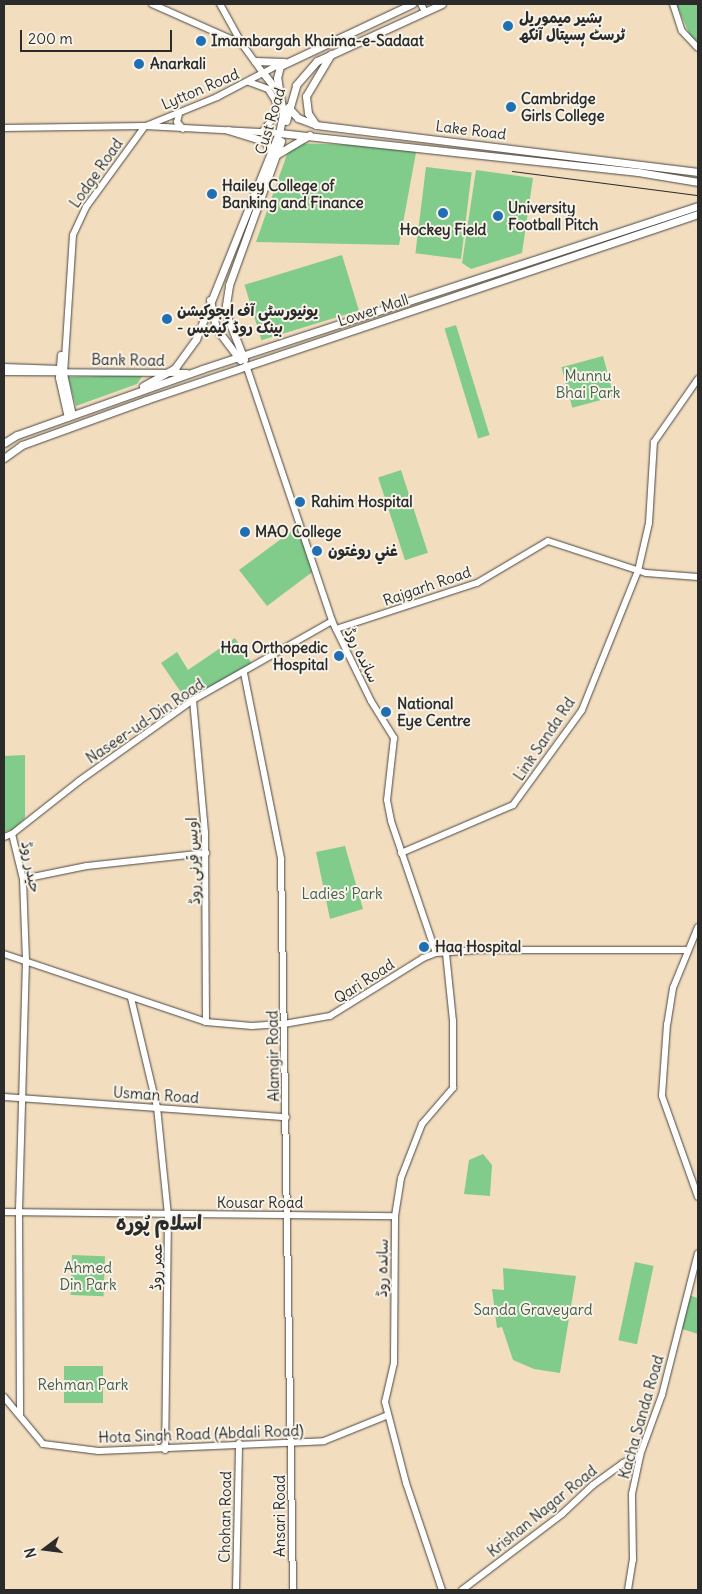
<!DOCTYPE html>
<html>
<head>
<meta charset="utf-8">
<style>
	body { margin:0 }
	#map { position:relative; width:702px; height:1594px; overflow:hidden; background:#f3ddbf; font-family:Delius,"Playpen Sans Arabic",sans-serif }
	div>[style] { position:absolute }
	.green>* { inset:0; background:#81cc8a; transform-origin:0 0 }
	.roads { filter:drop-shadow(0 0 1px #494641) drop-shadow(0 0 1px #494641) }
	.secondary>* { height:6px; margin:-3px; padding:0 3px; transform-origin:3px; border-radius:3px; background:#fff }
	.primary>* { height:7px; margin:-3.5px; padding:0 3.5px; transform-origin:3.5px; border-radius:3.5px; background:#fff }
	.rail>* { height:1px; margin:-0.5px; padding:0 0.5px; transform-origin:0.5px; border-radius:0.5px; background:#2b2b2b }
	.dots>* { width:14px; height:14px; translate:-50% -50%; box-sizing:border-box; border:2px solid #f7f3e8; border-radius:50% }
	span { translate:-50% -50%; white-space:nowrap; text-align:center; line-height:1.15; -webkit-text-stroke:4px #f7f3e8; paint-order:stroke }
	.poi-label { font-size:15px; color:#2b2b2b; font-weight:700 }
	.left { translate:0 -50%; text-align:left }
	.right { translate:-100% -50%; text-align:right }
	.street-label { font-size:15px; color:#2b2b2b }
	.park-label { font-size:15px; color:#455b48 }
	.district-label { font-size:20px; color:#2b2b2b; font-weight:700 }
	.frame { position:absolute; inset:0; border:5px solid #2b2b2b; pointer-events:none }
	.north { position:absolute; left:20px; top:1524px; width:50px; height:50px; -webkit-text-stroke:4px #f7f3e8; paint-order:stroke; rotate:255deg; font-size:14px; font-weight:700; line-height:20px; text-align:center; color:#2b2b2b }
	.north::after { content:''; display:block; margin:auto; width:18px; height:22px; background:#2b2b2b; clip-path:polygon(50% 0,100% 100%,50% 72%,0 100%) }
	.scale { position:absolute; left:20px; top:30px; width:152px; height:22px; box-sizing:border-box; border:2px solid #2b2b2b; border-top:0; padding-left:6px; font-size:15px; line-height:18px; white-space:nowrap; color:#2b2b2b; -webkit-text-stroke:4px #f7f3e8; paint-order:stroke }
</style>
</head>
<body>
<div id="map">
	<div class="green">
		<i style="clip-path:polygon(676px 4px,698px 4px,698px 43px,690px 35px)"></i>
		<i style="clip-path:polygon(291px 143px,417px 147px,399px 245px,256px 242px)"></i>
		<i style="left:426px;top:167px;width:46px;height:87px;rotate:7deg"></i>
		<i style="clip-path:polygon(476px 170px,533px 178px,522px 253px,471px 269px,462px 263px)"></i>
		<i style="left:342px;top:255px;width:58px;height:102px;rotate:73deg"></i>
		<i style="left:456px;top:325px;width:115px;height:12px;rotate:73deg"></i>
		<i style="left:603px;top:356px;width:42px;height:43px;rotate:75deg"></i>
		<i style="clip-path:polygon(143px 375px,137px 384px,76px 406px,68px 377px)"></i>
		<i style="left:401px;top:470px;width:87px;height:24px;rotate:72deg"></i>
		<i style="clip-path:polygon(300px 525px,315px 570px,267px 606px,239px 570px)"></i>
		<i style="clip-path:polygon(235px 638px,254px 667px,189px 704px,161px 663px,177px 652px,188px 670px)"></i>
		<i style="clip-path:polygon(25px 755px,25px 818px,14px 829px,4px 832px,4px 756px)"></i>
		<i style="clip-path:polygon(345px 846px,363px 909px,330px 919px,316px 852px)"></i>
		<i style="clip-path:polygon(483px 1154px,492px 1165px,490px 1196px,464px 1194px,469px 1160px)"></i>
		<i style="left:72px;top:1255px;width:33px;height:40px;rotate:2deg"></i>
		<i style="left:635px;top:1262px;width:19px;height:80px;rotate:12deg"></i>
		<i style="clip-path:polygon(503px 1268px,576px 1276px,560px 1373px,534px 1369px,513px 1360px,502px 1327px,497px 1328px,492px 1289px,504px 1290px)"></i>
		<i style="clip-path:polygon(688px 1295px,698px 1298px,698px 1334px,679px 1328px)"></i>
		<i style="left:64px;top:1366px;width:39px;height:37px"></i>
	</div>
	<div class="roads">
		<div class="secondary">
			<i style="left:152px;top:4px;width:98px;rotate:24deg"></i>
			<i style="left:242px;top:44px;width:37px;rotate:54deg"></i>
			<i style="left:220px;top:4px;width:46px;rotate:61.2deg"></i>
			<i style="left:421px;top:4px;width:9px;rotate:63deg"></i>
			<i style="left:673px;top:4px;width:28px;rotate:72deg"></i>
			<i style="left:682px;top:31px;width:23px;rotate:47deg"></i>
			<i style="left:249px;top:82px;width:20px;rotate:20deg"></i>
			<i style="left:268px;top:89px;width:15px;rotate:58deg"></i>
			<i style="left:276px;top:102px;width:14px;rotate:94deg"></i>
			<i style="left:275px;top:116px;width:21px;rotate:129deg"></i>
			<i style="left:179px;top:114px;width:8px;rotate:104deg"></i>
			<i style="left:177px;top:122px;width:9px;rotate:49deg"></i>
			<i style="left:146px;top:126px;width:77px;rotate:-22.2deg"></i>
			<i style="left:217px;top:97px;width:73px;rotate:-27.6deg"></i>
			<i style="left:4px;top:128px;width:141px;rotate:-0.8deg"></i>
			<i style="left:145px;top:126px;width:134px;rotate:3deg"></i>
			<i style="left:61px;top:355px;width:23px;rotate:95deg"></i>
			<i style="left:59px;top:378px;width:41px;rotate:77.3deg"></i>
			<i style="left:246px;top:365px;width:270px;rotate:71.4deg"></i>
			<i style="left:332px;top:621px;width:89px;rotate:64deg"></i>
			<i style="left:371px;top:701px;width:44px;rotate:58.1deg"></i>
			<i style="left:394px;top:738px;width:62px;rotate:96.4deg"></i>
			<i style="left:387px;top:800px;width:21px;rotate:79deg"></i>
			<i style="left:391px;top:821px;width:139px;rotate:71.2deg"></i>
			<i style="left:4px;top:367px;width:57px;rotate:2deg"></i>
			<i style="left:4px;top:372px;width:183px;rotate:0.3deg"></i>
			<i style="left:73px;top:416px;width:43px;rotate:-102.1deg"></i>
			<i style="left:64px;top:374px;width:139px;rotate:-86.3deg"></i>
			<i style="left:73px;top:235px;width:31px;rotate:-65deg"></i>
			<i style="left:86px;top:207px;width:100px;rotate:-53.9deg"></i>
			<i style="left:336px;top:629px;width:148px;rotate:-18.1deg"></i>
			<i style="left:477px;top:583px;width:82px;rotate:-30.6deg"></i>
			<i style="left:548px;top:541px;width:103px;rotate:18.1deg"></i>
			<i style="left:646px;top:573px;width:52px;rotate:4.4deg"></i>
			<i style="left:244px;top:673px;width:190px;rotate:78.7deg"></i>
			<i style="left:281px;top:859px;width:731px;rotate:89.06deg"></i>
			<i style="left:193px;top:700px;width:134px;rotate:84.8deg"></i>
			<i style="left:205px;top:833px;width:189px;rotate:89.7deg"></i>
			<i style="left:12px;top:834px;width:46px;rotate:76.3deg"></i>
			<i style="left:23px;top:879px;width:81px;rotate:87.9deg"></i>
			<i style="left:26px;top:960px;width:253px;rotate:91.6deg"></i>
			<i style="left:19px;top:1213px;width:202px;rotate:89.7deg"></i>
			<i style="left:4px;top:837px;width:9px;rotate:-21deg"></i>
			<i style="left:12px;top:834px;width:85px;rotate:-38.3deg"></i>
			<i style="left:79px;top:781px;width:140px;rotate:-35.4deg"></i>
			<i style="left:193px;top:700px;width:160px;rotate:-29.6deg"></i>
			<i style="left:401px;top:853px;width:122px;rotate:-23.2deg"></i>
			<i style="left:513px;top:805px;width:117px;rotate:-54deg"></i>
			<i style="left:582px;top:710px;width:150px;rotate:-68.1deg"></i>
			<i style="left:638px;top:571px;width:49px;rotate:-77.1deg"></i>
			<i style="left:649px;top:523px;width:81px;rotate:-86.5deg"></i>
			<i style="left:654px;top:442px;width:77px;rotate:-55.1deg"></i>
			<i style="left:23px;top:879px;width:65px;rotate:-11.5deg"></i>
			<i style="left:87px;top:866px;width:120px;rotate:-6.2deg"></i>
			<i style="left:698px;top:927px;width:66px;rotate:112.3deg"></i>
			<i style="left:673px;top:988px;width:36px;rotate:99deg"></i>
			<i style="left:667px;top:1024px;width:72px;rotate:94deg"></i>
			<i style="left:662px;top:1096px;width:107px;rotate:70.4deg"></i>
			<i style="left:4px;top:954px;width:213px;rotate:18.6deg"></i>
			<i style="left:206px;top:1022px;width:46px;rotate:5deg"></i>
			<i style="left:252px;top:1026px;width:32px;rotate:-4deg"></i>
			<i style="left:284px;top:1024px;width:47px;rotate:-9.9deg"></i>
			<i style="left:330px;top:1016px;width:110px;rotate:-31.9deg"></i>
			<i style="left:423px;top:958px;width:14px;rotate:-21deg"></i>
			<i style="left:436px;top:953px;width:42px;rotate:-4.1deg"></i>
			<i style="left:478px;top:950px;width:209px"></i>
			<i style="left:131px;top:998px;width:112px;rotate:76.6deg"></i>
			<i style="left:157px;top:1107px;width:109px;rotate:84.2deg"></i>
			<i style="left:168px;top:1215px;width:235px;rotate:90.7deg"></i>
			<i style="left:4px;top:1097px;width:283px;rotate:4.1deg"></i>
			<i style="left:4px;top:1212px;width:391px;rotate:0.6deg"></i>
			<i style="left:4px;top:1397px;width:61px;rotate:50.3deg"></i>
			<i style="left:43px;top:1444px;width:56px;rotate:7.1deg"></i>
			<i style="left:99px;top:1451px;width:225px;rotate:-2.5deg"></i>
			<i style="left:324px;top:1441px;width:67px;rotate:-22deg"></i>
			<i style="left:236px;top:1590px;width:147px;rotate:-88.8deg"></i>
			<i style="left:442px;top:1590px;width:113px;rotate:-108.6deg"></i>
			<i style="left:406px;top:1483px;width:84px;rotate:-104.5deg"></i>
			<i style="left:385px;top:1402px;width:40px;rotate:-77deg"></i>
			<i style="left:394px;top:1363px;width:147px;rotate:-89.6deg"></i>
			<i style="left:395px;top:1216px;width:38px;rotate:-81deg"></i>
			<i style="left:401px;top:1178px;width:58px;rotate:-68.7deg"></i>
			<i style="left:422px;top:1124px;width:48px;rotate:-49.3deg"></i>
			<i style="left:453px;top:1088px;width:67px;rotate:-90deg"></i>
			<i style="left:453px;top:1021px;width:68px;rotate:-95.9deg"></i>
			<i style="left:462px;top:1590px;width:126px;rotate:-37.2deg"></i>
			<i style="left:562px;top:1514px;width:42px;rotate:-43.1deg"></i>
			<i style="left:593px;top:1485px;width:37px;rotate:-36deg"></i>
			<i style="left:623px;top:1463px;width:19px;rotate:-25deg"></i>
			<i style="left:628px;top:1590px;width:30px;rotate:-81deg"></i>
			<i style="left:633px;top:1560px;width:66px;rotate:-90.9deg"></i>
			<i style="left:632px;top:1494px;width:40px;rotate:-78deg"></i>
			<i style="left:640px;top:1455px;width:64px;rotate:-69.9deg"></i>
			<i style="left:662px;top:1395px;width:146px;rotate:-75.8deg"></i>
		</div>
		<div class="primary">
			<i style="left:255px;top:61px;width:29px;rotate:2deg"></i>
			<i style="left:264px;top:74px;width:23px;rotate:52deg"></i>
			<i style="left:288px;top:107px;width:15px;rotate:48deg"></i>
			<i style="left:298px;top:118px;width:19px;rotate:21deg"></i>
			<i style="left:316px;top:125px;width:385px;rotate:7deg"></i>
			<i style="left:286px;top:121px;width:37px;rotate:-74deg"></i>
			<i style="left:296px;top:85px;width:32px;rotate:-49deg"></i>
			<i style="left:317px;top:61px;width:137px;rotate:-24.5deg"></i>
			<i style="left:316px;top:125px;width:14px;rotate:-124deg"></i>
			<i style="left:308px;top:113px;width:17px;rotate:-97deg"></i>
			<i style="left:306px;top:96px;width:49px;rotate:-59.2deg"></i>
			<i style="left:228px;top:130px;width:39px;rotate:17deg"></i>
			<i style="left:265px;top:141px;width:13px;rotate:61deg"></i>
			<i style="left:279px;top:133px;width:361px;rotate:6.2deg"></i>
			<i style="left:638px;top:172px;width:61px;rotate:9.5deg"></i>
			<i style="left:276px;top:155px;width:39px;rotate:-31deg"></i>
			<i style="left:210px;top:300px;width:29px;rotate:78deg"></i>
			<i style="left:216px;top:328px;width:40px;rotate:53deg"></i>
			<i style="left:244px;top:359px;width:52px;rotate:-111.6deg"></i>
			<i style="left:225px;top:311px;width:26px;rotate:-81deg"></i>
			<i style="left:229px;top:285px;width:153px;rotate:-70.1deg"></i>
			<i style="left:143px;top:386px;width:37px;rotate:-29deg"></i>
			<i style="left:175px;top:368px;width:36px;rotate:-54deg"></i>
			<i style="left:196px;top:339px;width:222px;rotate:-68.1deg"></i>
			<i style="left:279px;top:133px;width:19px;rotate:-78deg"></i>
			<i style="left:283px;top:114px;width:36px;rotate:-99deg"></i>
			<i style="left:277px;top:78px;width:12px;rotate:-76deg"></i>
			<i style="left:280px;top:66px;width:146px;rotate:-25.2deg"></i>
			<i style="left:4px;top:443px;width:15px;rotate:-32deg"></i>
			<i style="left:17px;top:435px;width:196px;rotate:-19.6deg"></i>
			<i style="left:202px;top:369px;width:522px;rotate:-18.19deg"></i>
			<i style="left:4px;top:458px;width:22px;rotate:-36deg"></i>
			<i style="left:22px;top:445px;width:132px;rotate:-19.9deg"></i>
			<i style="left:146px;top:400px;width:582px;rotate:-18.62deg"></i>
		</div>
	</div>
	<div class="rail">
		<i style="left:512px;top:171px;width:188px;rotate:7.4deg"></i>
	</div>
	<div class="dots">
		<i style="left:508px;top:26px;background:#1f6fb2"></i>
		<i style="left:201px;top:41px;background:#1f6fb2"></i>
		<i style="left:139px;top:64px;background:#1f6fb2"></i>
		<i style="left:511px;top:107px;background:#1f6fb2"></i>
		<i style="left:212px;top:194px;background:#1f6fb2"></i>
		<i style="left:443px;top:213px;background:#1f6fb2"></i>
		<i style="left:498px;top:216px;background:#1f6fb2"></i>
		<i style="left:167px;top:319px;background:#1f6fb2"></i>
		<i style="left:300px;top:502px;background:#1f6fb2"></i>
		<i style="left:245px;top:532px;background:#1f6fb2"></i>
		<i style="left:317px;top:551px;background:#1f6fb2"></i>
		<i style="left:339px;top:656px;background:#1f6fb2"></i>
		<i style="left:386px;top:712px;background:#1f6fb2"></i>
		<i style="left:424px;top:947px;background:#1f6fb2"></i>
	</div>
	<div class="poi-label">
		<span class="left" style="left:519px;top:26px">بشیر میموریل<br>ٹرسٹ ہسپتال آنکھ</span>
		<span class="left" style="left:211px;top:41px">Imambargah Khaima-e-Sadaat</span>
		<span class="left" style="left:150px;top:64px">Anarkali</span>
		<span class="left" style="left:521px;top:107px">Cambridge<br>Girls College</span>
		<span class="left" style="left:222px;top:194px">Hailey College of<br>Banking and Finance</span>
		<span class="left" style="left:508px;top:216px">University<br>Football Pitch</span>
		<span style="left:443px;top:230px">Hockey Field</span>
		<span class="left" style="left:177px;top:319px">یونیورسٹی آف ایجوکیشن<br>- بینک روڈ کیمپس</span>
		<span class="left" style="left:311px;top:502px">Rahim Hospital</span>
		<span class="left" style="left:255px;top:532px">MAO College</span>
		<span class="left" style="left:328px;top:551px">غني روغتون</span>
		<span class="right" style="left:328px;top:656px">Haq Orthopedic<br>Hospital</span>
		<span class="left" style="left:397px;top:712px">National<br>Eye Centre</span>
		<span class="left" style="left:435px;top:947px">Haq Hospital</span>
	</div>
	<div class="street-label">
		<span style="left:200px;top:89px;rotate:-23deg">Lytton Road</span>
		<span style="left:270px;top:121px;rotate:-73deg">Cust Road</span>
		<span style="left:471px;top:130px;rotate:7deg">Lake Road</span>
		<span style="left:96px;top:173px;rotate:-55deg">Lodge Road</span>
		<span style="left:373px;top:310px;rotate:-18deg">Lower Mall</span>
		<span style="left:128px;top:360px;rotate:1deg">Bank Road</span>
		<span style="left:427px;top:586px;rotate:-19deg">Rajgarh Road</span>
		<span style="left:362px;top:655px;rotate:64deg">ساندہ روڈ</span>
		<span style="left:145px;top:721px;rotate:-34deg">Naseer-ud-Din Road</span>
		<span style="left:544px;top:739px;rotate:-56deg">Link Sanda Rd</span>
		<span style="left:193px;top:861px;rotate:-92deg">اویس قرنی روڈ</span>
		<span style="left:31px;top:867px;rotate:80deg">حیدر روڈ</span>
		<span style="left:364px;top:981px;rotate:-33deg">Qari Road</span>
		<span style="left:273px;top:1056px;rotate:-91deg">Alamgir Road</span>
		<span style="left:156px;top:1095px;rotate:4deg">Usman Road</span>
		<span style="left:260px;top:1203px">Kousar Road</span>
		<span style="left:156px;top:1267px;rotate:-89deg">عمر روڈ</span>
		<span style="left:382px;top:1268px;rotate:-89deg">ساندہ روڈ</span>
		<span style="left:641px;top:1417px;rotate:-74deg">Kacha Sanda Road</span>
		<span style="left:201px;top:1434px;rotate:-2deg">Hota Singh Road (Abdali Road)</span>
		<span style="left:542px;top:1511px;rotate:-39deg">Krishan Nagar Road</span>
		<span style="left:280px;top:1516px;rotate:-90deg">Ansari Road</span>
		<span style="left:225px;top:1517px;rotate:-89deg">Chohan Road</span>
	</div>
	<div class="park-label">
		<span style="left:588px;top:384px">Munnu<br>Bhai Park</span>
		<span style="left:342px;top:894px">Ladies' Park</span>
		<span style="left:88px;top:1276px">Ahmed<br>Din Park</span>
		<span style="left:533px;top:1310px">Sanda Graveyard</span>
		<span style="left:83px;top:1385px">Rehman Park</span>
	</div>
	<div class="district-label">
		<span style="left:159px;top:1222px">اسلام پُورہ</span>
	</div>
	<div class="frame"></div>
	<div class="north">N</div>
	<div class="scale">200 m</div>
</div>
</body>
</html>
